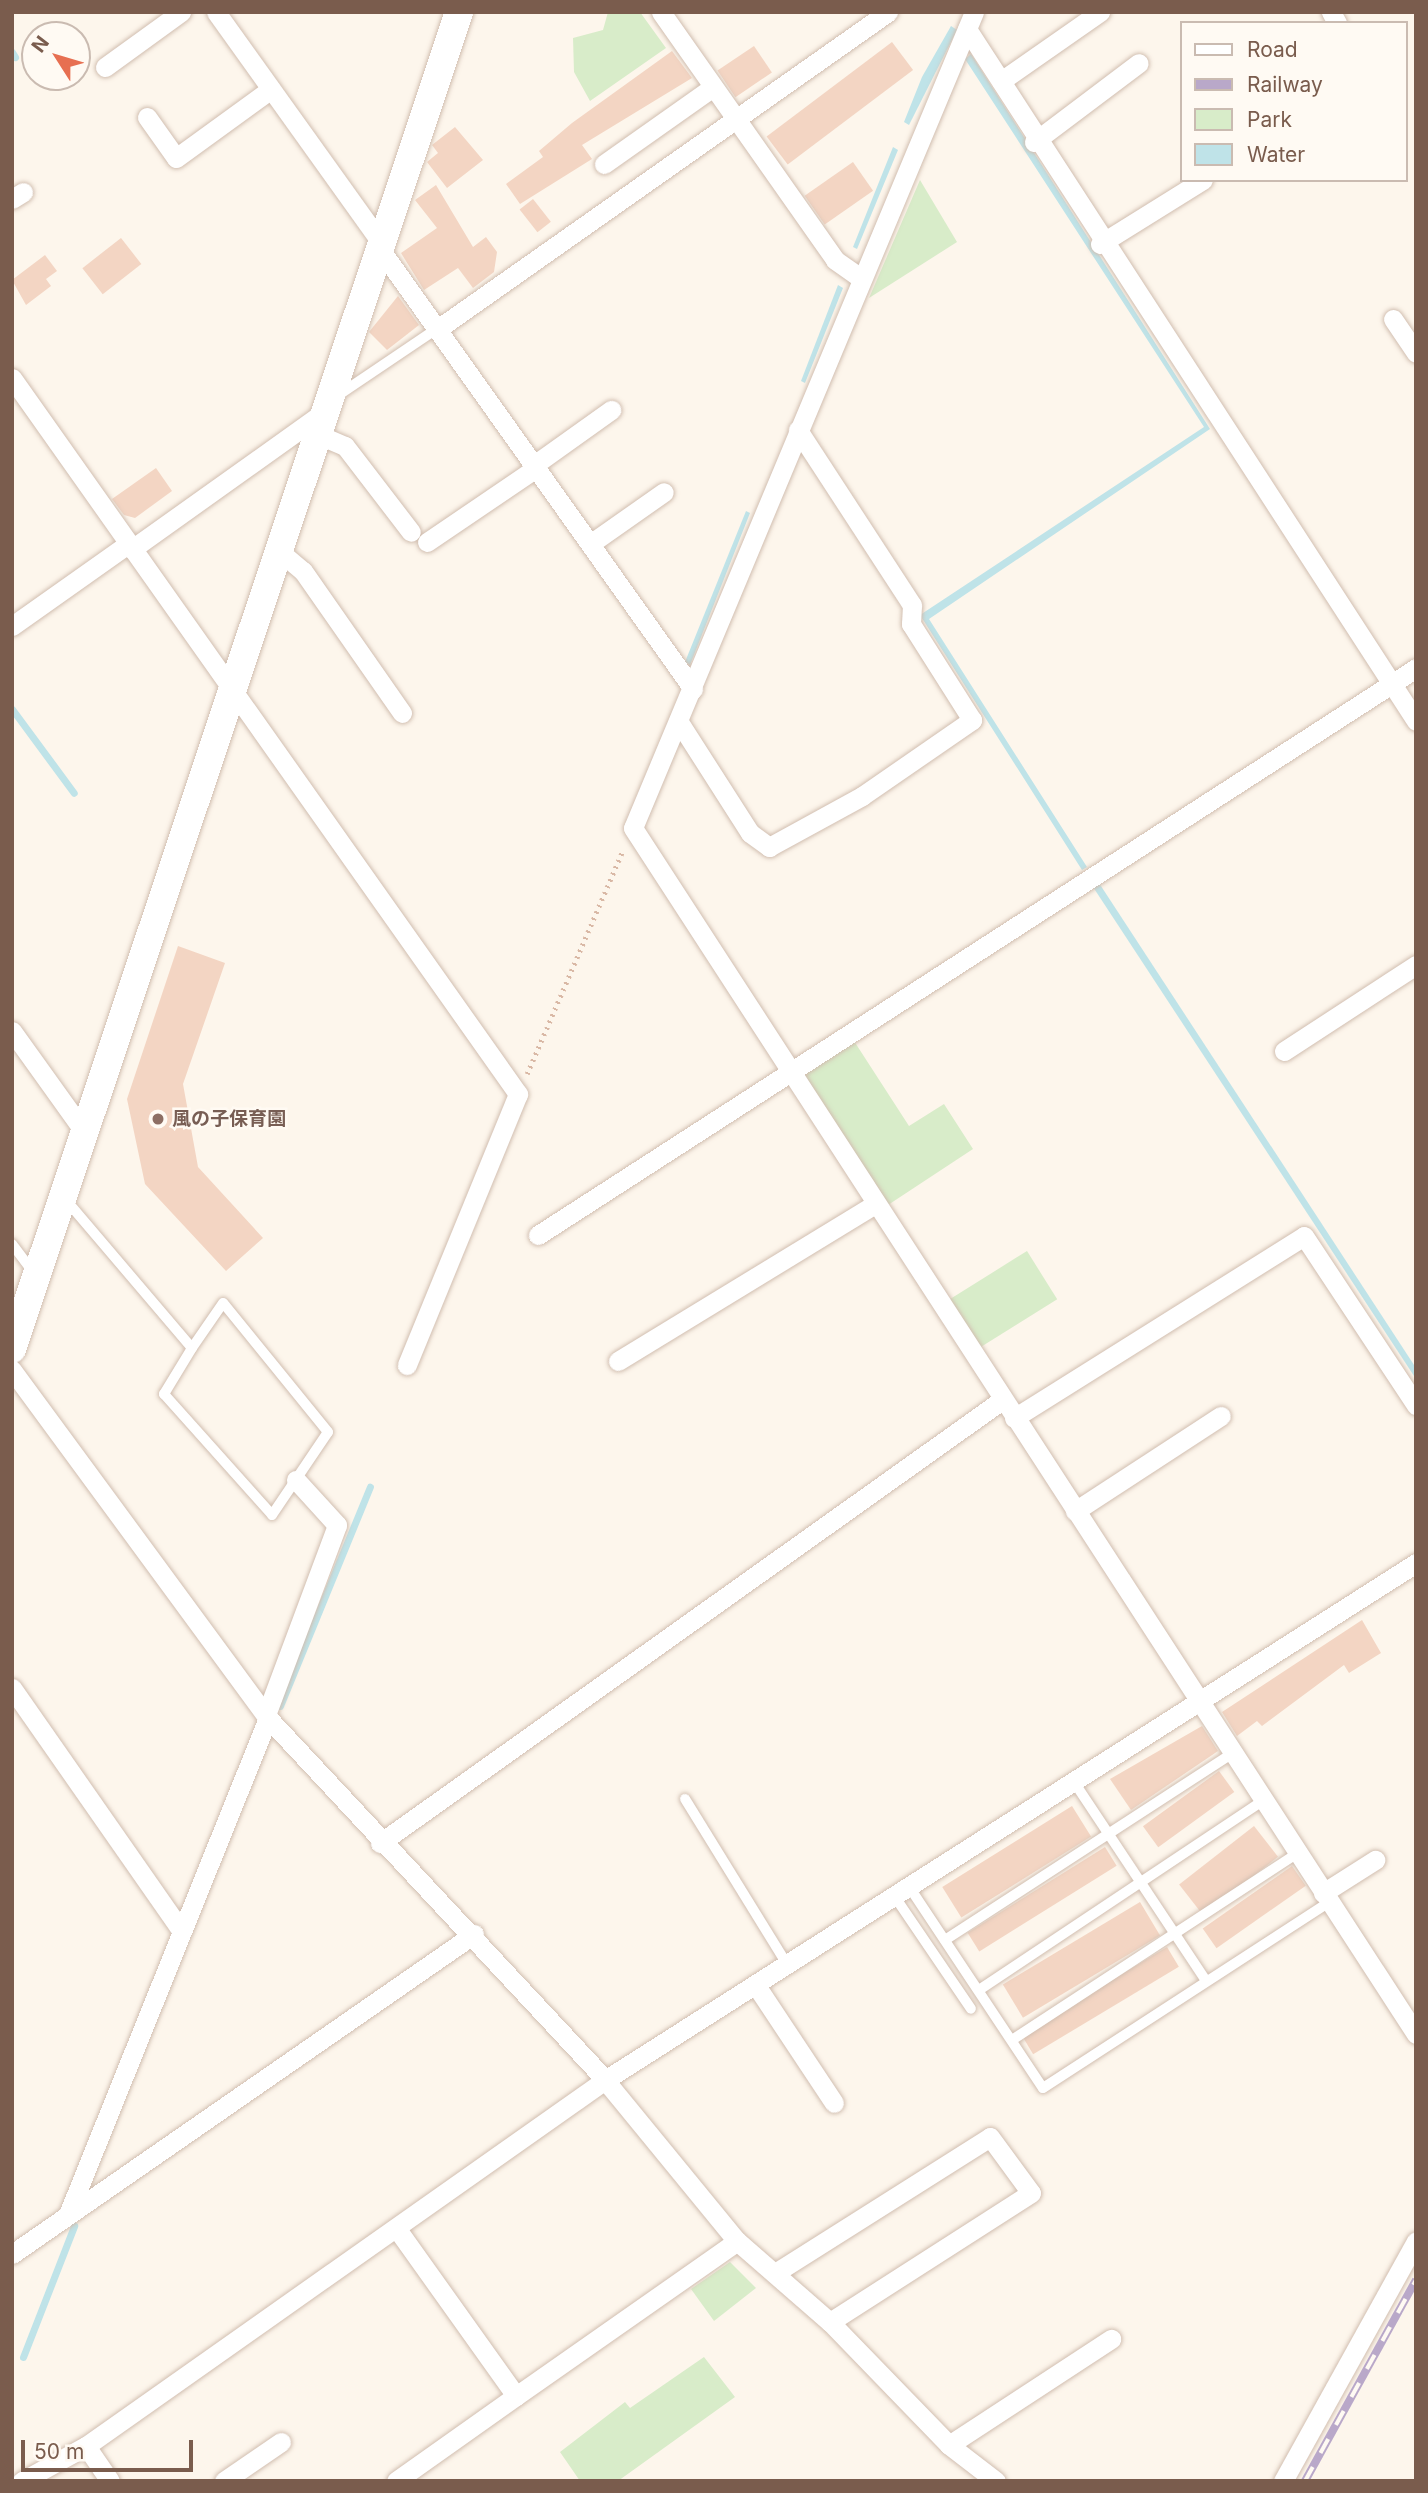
<!DOCTYPE html>
<html>
<head>
<meta charset="utf-8">
<style>
	body { margin:0 }
	#map { position:relative; width:1428px; height:2493px; overflow:hidden; background:#fdf6ec; font-family:Inter,"Noto Sans JP",sans-serif }
	div>[style] { position:absolute }
	.green>* { inset:0; background:#d8ecc9; transform-origin:0 0 }
	.water>* { inset:0; background:#bfe3e8 }
	.stream>* { height:7px; margin:-3.5px; padding:0 3.5px; transform-origin:3.5px; border-radius:3.5px; background:#bfe3e8 }
	.building>* { inset:0; background:#f3d5c3; transform-origin:0 0 }
	.path>* { height:4.5px; margin-top:-2.25px; transform-origin:0; background:repeating-linear-gradient(90deg,#d9b8a5 0 2px,transparent 0 7px) }
	.roads { filter:drop-shadow(0 0 2px #d1beb0) drop-shadow(0 0 2px #d1beb0) }
	.lane>* { height:10px; margin:-5px; padding:0 5px; transform-origin:5px; border-radius:5px; background:#fff }
	.street>* { height:19px; margin:-9.5px; padding:0 9.5px; transform-origin:9.5px; border-radius:9.5px; background:#fff }
	.secondary>* { height:28px; margin:-14px; padding:0 14px; transform-origin:14px; border-radius:14px; background:#fff }
	.rail>* { height:8px; margin-top:-4px; transform-origin:0; background:repeating-linear-gradient(90deg,#fffaf3 0 16px,#b9a8c9 0 32px); box-sizing:border-box; border-block:2px solid #b9a8c9 }
	.dots>* { width:19px; height:19px; translate:-50% -50%; box-sizing:border-box; border:4px solid #fffaf3; border-radius:50% }
	span { translate:-50% -50%; white-space:nowrap; text-align:center; line-height:1.15; -webkit-text-stroke:5px #fffaf3; paint-order:stroke }
	.education-label { font-size:19px; color:#785e54; font-weight:700 }
	.left { translate:0 -50%; text-align:left }
	.frame { position:absolute; inset:0; border:14px solid #7a5c4d; pointer-events:none }
	.legend { position:absolute; left:1180px; top:21px; width:228px; height:161px; box-sizing:border-box; background:#fffaf3; border:2px solid #cabbb1; margin:0; padding:9px 12px; list-style:none; font-size:21px; color:#7a5c4d }
	.legend li { display:flex; align-items:center; gap:14px; height:35px }
	.legend b { width:35px; border:2px solid #cabbb1 }
	.north { position:absolute; left:21px; top:21px; width:70px; height:70px; box-sizing:border-box; background:#fffaf3; border:2px solid #cabbb1; border-radius:50%; rotate:307deg; font-size:19px; font-weight:700; line-height:28px; text-align:center; color:#7a5c4d }
	.north::after { content:''; display:block; margin:auto; width:24px; height:32px; background:#e76f51; clip-path:polygon(50% 0,100% 100%,50% 72%,0 100%) }
	.scale { position:absolute; left:21px; top:2440px; width:172px; height:32px; box-sizing:border-box; border:4px solid #7a5c4d; border-top:0; padding-left:9px; font-size:21px; line-height:24px; white-space:nowrap; color:#7a5c4d; -webkit-text-stroke:5px #fffaf3; paint-order:stroke }
</style>
</head>
<body>
<div id="map">
	<div class="green">
		<i style="clip-path:polygon(608px 12px,640px 12px,666px 48px,590px 101px,574px 72px,573px 38px,603px 30px)"></i>
		<i style="clip-path:polygon(920px 180px,957px 242px,869px 298px)"></i>
		<i style="clip-path:polygon(854px 1041px,909px 1126px,944px 1104px,973px 1149px,888px 1205px,803px 1074px)"></i>
		<i style="left:1027px;top:1251px;width:57px;height:92px;rotate:58deg"></i>
		<i style="clip-path:polygon(730px 2262px,756px 2288px,714px 2321px,691px 2289px)"></i>
		<i style="clip-path:polygon(704px 2357px,735px 2397px,618px 2481px,580px 2481px,560px 2452px,625px 2402px,630px 2408px)"></i>
	</div>
	<div class="water">
		<i style="clip-path:polygon(951px 26px,957px 30px,909px 125px,904px 122px,922px 77px)"></i>
		<i style="clip-path:polygon(971px 54px,1210px 429px,929px 619px,1087px 867px,1082px 870px,920px 615px,1204px 427px,965px 59px)"></i>
		<i style="clip-path:polygon(893px 147px,898px 150px,857px 249px,853px 247px)"></i>
		<i style="clip-path:polygon(838px 285px,843px 288px,805px 383px,801px 381px)"></i>
		<i style="clip-path:polygon(746px 511px,750px 513px,690px 665px,685px 662px)"></i>
		<i style="clip-path:polygon(1099px 883px,1416px 1368px,1416px 1379px,1093px 887px)"></i>
	</div>
	<div class="stream">
		<i style="left:12px;top:52px;width:6px;rotate:59deg"></i>
		<i style="left:12px;top:709px;width:104px;rotate:53.6deg"></i>
		<i style="left:280px;top:1706px;width:237px;rotate:-67.7deg"></i>
		<i style="left:23px;top:2357px;width:141px;rotate:-68.7deg"></i>
	</div>
	<div class="building">
		<i style="left:892px;top:42px;width:35px;height:157px;rotate:53deg"></i>
		<i style="left:754px;top:46px;width:32px;height:44px;rotate:56deg"></i>
		<i style="clip-path:polygon(672px 51px,692px 78px,582px 145px,592px 159px,520px 204px,506px 184px,543px 157px,539px 151px,572px 123px)"></i>
		<i style="clip-path:polygon(455px 127px,483px 160px,447px 188px,427px 162px,438px 153px,432px 145px)"></i>
		<i style="left:853px;top:162px;width:35px;height:59px;rotate:55deg"></i>
		<i style="clip-path:polygon(436px 185px,473px 247px,486px 237px,497px 252px,494px 272px,473px 288px,458px 268px,424px 290px,401px 253px,437px 228px,415px 200px)"></i>
		<i style="left:533px;top:199px;width:29px;height:17px;rotate:52deg"></i>
		<i style="left:121px;top:238px;width:33px;height:49px;rotate:52deg"></i>
		<i style="clip-path:polygon(45px 255px,57px 271px,46px 279px,51px 286px,26px 305px,12px 280px)"></i>
		<i style="clip-path:polygon(398px 296px,419px 325px,387px 350px,369px 332px)"></i>
		<i style="clip-path:polygon(156px 468px,172px 491px,135px 518px,124px 515px,112px 499px)"></i>
		<i style="clip-path:polygon(178px 946px,225px 963px,183px 1084px,198px 1167px,263px 1238px,226px 1271px,145px 1184px,127px 1099px)"></i>
		<i style="clip-path:polygon(1362px 1620px,1381px 1653px,1349px 1673px,1344px 1665px,1262px 1726px,1257px 1721px,1237px 1736px,1222px 1712px)"></i>
		<i style="clip-path:polygon(1202px 1726px,1218px 1751px,1131px 1810px,1110px 1779px)"></i>
		<i style="left:1219px;top:1771px;width:26px;height:94px;rotate:54deg"></i>
		<i style="left:1072px;top:1806px;width:36px;height:153px;rotate:58deg"></i>
		<i style="left:1254px;top:1826px;width:39px;height:95px;rotate:52deg"></i>
		<i style="left:1105px;top:1847px;width:22px;height:162px;rotate:58deg"></i>
		<i style="left:1292px;top:1866px;width:24px;height:109px;rotate:55deg"></i>
		<i style="left:1140px;top:1902px;width:39px;height:160px;rotate:59deg"></i>
		<i style="left:1167px;top:1947px;width:23px;height:170px;rotate:59deg"></i>
	</div>
	<div class="path">
		<i style="left:527px;top:1074px;width:244px;rotate:-66.8deg"></i>
	</div>
	<div class="roads">
		<div class="lane">
			<i style="left:337px;top:396px;width:122px;rotate:-34deg"></i>
			<i style="left:66px;top:1200px;width:194px;rotate:49.6deg"></i>
			<i style="left:192px;top:1348px;width:54px;rotate:121.3deg"></i>
			<i style="left:164px;top:1394px;width:162px;rotate:48.2deg"></i>
			<i style="left:272px;top:1515px;width:100px;rotate:-56deg"></i>
			<i style="left:328px;top:1432px;width:166px;rotate:-129.1deg"></i>
			<i style="left:223px;top:1303px;width:55px;rotate:124.6deg"></i>
			<i style="left:12px;top:1244px;width:35px;rotate:53deg"></i>
			<i style="left:1076px;top:1785px;width:235px;rotate:56.4deg"></i>
			<i style="left:685px;top:1799px;width:196px;rotate:58.3deg"></i>
			<i style="left:910px;top:1888px;width:240px;rotate:56.4deg"></i>
			<i style="left:1043px;top:2088px;width:341px;rotate:-33deg"></i>
			<i style="left:895px;top:1897px;width:135px;rotate:55.8deg"></i>
			<i style="left:945px;top:1940px;width:341px;rotate:-33deg"></i>
			<i style="left:979px;top:1990px;width:340px;rotate:-33.7deg"></i>
			<i style="left:1012px;top:2040px;width:339px;rotate:-33.2deg"></i>
		</div>
		<div class="street">
			<i style="left:216px;top:12px;width:285px;rotate:54.4deg"></i>
			<i style="left:661px;top:12px;width:303px;rotate:54.9deg"></i>
			<i style="left:835px;top:260px;width:32px;rotate:35deg"></i>
			<i style="left:974px;top:12px;width:884px;rotate:112.68deg"></i>
			<i style="left:633px;top:828px;width:1438px;rotate:57.01deg"></i>
			<i style="left:1331px;top:12px;width:13px;rotate:61deg"></i>
			<i style="left:967px;top:29px;width:825px;rotate:57.02deg"></i>
			<i style="left:105px;top:67px;width:94px;rotate:-35.9deg"></i>
			<i style="left:1001px;top:81px;width:121px;rotate:-34.9deg"></i>
			<i style="left:147px;top:117px;width:50px;rotate:54.7deg"></i>
			<i style="left:176px;top:158px;width:117px;rotate:-36deg"></i>
			<i style="left:1034px;top:142px;width:131px;rotate:-37deg"></i>
			<i style="left:604px;top:164px;width:133px;rotate:-35.2deg"></i>
			<i style="left:12px;top:199px;width:13px;rotate:-32deg"></i>
			<i style="left:1100px;top:244px;width:121px;rotate:-31.9deg"></i>
			<i style="left:380px;top:249px;width:540px;rotate:54.57deg"></i>
			<i style="left:1393px;top:319px;width:41px;rotate:55.9deg"></i>
			<i style="left:439px;top:328px;width:549px;rotate:-35.14deg"></i>
			<i style="left:12px;top:378px;width:877px;rotate:54.75deg"></i>
			<i style="left:518px;top:1094px;width:293px;rotate:112.3deg"></i>
			<i style="left:319px;top:435px;width:28px;rotate:23deg"></i>
			<i style="left:345px;top:446px;width:108px;rotate:52.5deg"></i>
			<i style="left:534px;top:465px;width:95px;rotate:-35.5deg"></i>
			<i style="left:427px;top:542px;width:132px;rotate:-34.2deg"></i>
			<i style="left:590px;top:544px;width:90px;rotate:-35.1deg"></i>
			<i style="left:132px;top:549px;width:241px;rotate:-35.5deg"></i>
			<i style="left:279px;top:551px;width:31px;rotate:40deg"></i>
			<i style="left:303px;top:571px;width:173px;rotate:55.1deg"></i>
			<i style="left:12px;top:626px;width:142px;rotate:-35.3deg"></i>
			<i style="left:679px;top:722px;width:132px;rotate:57.4deg"></i>
			<i style="left:750px;top:833px;width:24px;rotate:36deg"></i>
			<i style="left:769px;top:847px;width:106px;rotate:-28.7deg"></i>
			<i style="left:862px;top:796px;width:134px;rotate:-34.6deg"></i>
			<i style="left:972px;top:720px;width:114px;rotate:-122.4deg"></i>
			<i style="left:911px;top:624px;width:19px;rotate:-87deg"></i>
			<i style="left:912px;top:605px;width:209px;rotate:-123.1deg"></i>
			<i style="left:12px;top:1031px;width:125px;rotate:54.4deg"></i>
			<i style="left:1284px;top:1051px;width:158px;rotate:-33.1deg"></i>
			<i style="left:538px;top:1235px;width:1045px;rotate:-32.85deg"></i>
			<i style="left:618px;top:1361px;width:300px;rotate:-31.4deg"></i>
			<i style="left:12px;top:1370px;width:432px;rotate:53.7deg"></i>
			<i style="left:268px;top:1718px;width:495px;rotate:47deg"></i>
			<i style="left:605px;top:2080px;width:208px;rotate:50.7deg"></i>
			<i style="left:737px;top:2241px;width:123px;rotate:41.1deg"></i>
			<i style="left:830px;top:2322px;width:171px;rotate:45.9deg"></i>
			<i style="left:949px;top:2445px;width:59px;rotate:37.5deg"></i>
			<i style="left:1014px;top:1418px;width:342px;rotate:-32.1deg"></i>
			<i style="left:1304px;top:1236px;width:203px;rotate:56.5deg"></i>
			<i style="left:1075px;top:1511px;width:174px;rotate:-33.1deg"></i>
			<i style="left:12px;top:1688px;width:294px;rotate:55.1deg"></i>
			<i style="left:266px;top:1715px;width:203px;rotate:-69.5deg"></i>
			<i style="left:337px;top:1525px;width:61px;rotate:-132.3deg"></i>
			<i style="left:380px;top:1843px;width:764px;rotate:-35.46deg"></i>
			<i style="left:1323px;top:1893px;width:62px;rotate:-32.4deg"></i>
			<i style="left:757px;top:1987px;width:139px;rotate:56.4deg"></i>
			<i style="left:69px;top:2212px;width:533px;rotate:-68.06deg"></i>
			<i style="left:397px;top:2229px;width:205px;rotate:54.5deg"></i>
			<i style="left:516px;top:2396px;width:270px;rotate:-35deg"></i>
			<i style="left:12px;top:2254px;width:562px;rotate:-34.71deg"></i>
			<i style="left:775px;top:2273px;width:254px;rotate:-32.3deg"></i>
			<i style="left:990px;top:2137px;width:69px;rotate:53.8deg"></i>
			<i style="left:1031px;top:2193px;width:239px;rotate:147.3deg"></i>
			<i style="left:949px;top:2445px;width:194px;rotate:-33.2deg"></i>
			<i style="left:86px;top:2446px;width:42px;rotate:55.6deg"></i>
			<i style="left:22px;top:2481px;width:73px;rotate:-28.7deg"></i>
			<i style="left:86px;top:2446px;width:635px;rotate:-35.19deg"></i>
			<i style="left:605px;top:2080px;width:962px;rotate:-32.52deg"></i>
			<i style="left:224px;top:2481px;width:69px;rotate:-34.4deg"></i>
			<i style="left:396px;top:2481px;width:147px;rotate:-35.3deg"></i>
			<i style="left:1283px;top:2481px;width:274px;rotate:-61deg"></i>
		</div>
		<div class="secondary">
			<i style="left:12px;top:1349px;width:1410px;rotate:-71.51deg"></i>
		</div>
	</div>
	<div class="rail">
		<i style="left:1305px;top:2481px;width:230px;rotate:-61.1deg"></i>
	</div>
	<div class="dots">
		<i style="left:158px;top:1119px;background:#8d6e63"></i>
	</div>
	<div class="education-label">
		<span class="left" style="left:172px;top:1119px">風の子保育園</span>
	</div>
	<div class="frame"></div>
	<ul class="legend">
	<li><b style="height:9px;background:#fff"></b>Road</li>
	<li><b style="height:9px;background:#b9a8c9"></b>Railway</li>
	<li><b style="height:19px;background:#d8ecc9"></b>Park</li>
	<li><b style="height:19px;background:#bfe3e8"></b>Water</li>
	</ul>
	<div class="north">N</div>
	<div class="scale">50 m</div>
</div>
</body>
</html>
